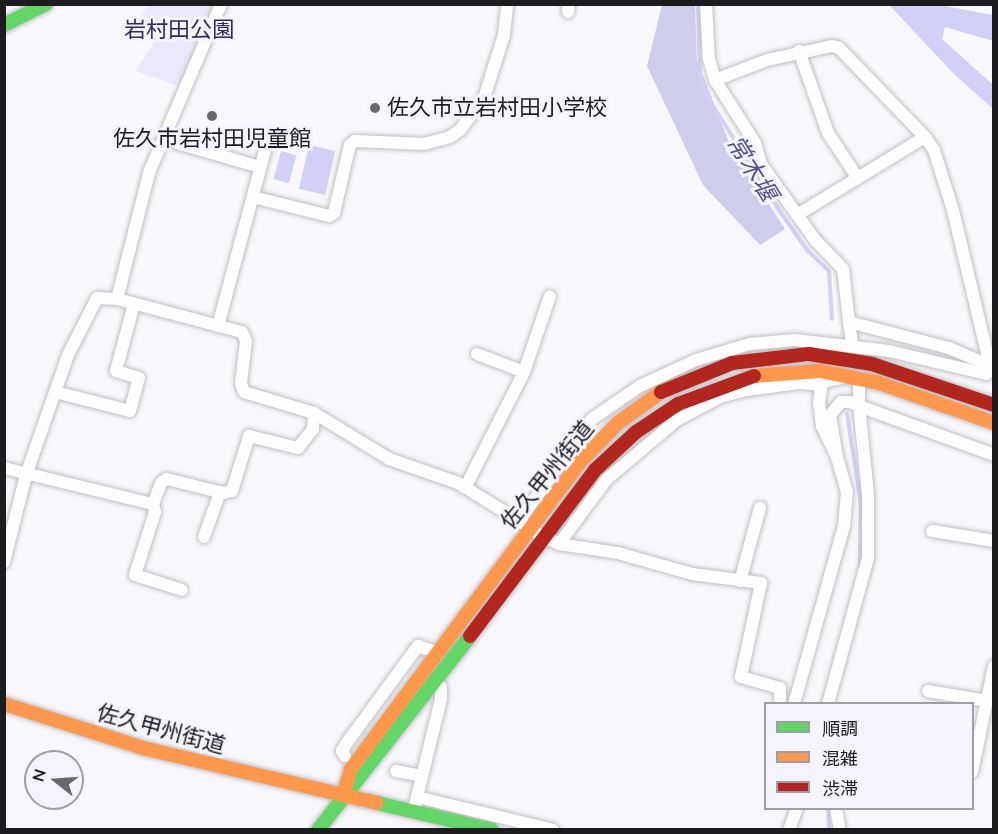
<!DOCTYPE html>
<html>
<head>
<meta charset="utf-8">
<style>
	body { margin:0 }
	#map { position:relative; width:998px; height:834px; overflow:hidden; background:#f7f7fc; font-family:Mulish,"Noto Sans JP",sans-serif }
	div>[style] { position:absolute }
	.green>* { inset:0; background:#e9e9f9 }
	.forest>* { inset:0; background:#cecdeb }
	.water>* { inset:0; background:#d1d0f6; transform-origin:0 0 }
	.stream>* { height:4px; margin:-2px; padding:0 2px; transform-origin:2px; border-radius:2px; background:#d1d0f6 }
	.roads { filter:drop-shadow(0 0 2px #c0c0c4) drop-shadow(0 0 2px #c0c0c4) }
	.street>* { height:12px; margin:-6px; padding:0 6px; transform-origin:6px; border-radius:6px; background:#fefeff }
	.fast>* { height:14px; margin:-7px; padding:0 7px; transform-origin:7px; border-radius:7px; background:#63d668 }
	.slow>* { height:14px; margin:-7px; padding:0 7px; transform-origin:7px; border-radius:7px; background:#ff974d }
	.jam>* { height:14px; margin:-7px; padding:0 7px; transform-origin:7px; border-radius:7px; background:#b3261e }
	.dots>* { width:16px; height:16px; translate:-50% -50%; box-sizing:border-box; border:3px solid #f4f4ff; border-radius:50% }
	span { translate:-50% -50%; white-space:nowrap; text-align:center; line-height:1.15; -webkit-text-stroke:6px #f4f4ff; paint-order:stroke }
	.park-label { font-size:22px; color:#302864 }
	.poi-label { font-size:22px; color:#1c1c1f }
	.left { translate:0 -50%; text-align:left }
	.street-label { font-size:22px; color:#1c1c1f }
	.water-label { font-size:24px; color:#534e8d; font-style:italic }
	.frame { position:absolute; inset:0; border:6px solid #1c1c1f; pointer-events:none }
	.legend { position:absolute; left:764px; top:702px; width:210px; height:108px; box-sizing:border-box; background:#f4f4ff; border:2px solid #9e9ea5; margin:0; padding:8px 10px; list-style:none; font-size:18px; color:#1c1c1f }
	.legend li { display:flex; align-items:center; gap:12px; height:30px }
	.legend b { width:30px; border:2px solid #9e9ea5 }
	.north { position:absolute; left:24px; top:750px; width:60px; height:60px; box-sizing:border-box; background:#f4f4ff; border:2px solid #9e9ea5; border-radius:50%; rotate:287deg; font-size:16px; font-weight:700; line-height:24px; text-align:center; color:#1c1c1f }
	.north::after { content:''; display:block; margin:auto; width:21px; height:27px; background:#69696c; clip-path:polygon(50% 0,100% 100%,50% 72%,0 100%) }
</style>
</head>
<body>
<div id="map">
	<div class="green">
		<i style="clip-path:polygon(148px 5px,213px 5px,179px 86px,135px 71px,157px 38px,137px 24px)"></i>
	</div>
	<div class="forest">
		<i style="clip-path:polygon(662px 5px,695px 5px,697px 60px,730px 145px,785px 229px,760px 245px,703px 185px,647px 66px)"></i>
	</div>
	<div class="water">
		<i style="clip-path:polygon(889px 5px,940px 5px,992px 15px,993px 41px,945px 27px,942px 39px,993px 85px,993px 109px,953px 73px)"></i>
		<i style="left:309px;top:145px;width:27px;height:45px;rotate:13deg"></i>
		<i style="left:281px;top:151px;width:16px;height:29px;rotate:15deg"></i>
	</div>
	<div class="stream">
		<i style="left:698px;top:4px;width:71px;rotate:88.4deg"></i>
		<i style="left:700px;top:75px;width:24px;rotate:71deg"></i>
		<i style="left:708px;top:98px;width:136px;rotate:57.6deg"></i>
		<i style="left:781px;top:213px;width:45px;rotate:54.9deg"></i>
		<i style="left:807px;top:250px;width:30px;rotate:44deg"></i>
		<i style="left:829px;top:271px;width:48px;rotate:86.4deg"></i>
		<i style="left:847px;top:414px;width:91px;rotate:81.2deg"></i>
		<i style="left:861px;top:504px;width:64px;rotate:90.9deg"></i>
		<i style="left:828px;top:808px;width:22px;rotate:87deg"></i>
	</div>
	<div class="roads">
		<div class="street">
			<i style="left:706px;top:4px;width:55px;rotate:86.9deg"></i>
			<i style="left:709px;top:59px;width:22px;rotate:74deg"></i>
			<i style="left:715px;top:80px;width:75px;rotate:57.6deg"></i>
			<i style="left:755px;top:143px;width:22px;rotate:74deg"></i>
			<i style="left:761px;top:164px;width:93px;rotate:54.6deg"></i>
			<i style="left:815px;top:240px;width:40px;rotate:46deg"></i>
			<i style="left:843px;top:269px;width:53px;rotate:83.5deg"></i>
			<i style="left:849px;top:322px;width:103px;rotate:14.6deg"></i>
			<i style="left:949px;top:348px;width:48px;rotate:23.4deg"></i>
			<i style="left:568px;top:12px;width:8px;rotate:-83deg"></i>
			<i style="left:799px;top:51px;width:87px;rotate:70.5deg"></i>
			<i style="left:828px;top:133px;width:53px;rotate:56.6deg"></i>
			<i style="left:163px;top:139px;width:101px;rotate:16.1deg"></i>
			<i style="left:253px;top:197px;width:78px;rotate:14deg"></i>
			<i style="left:329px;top:216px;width:6px;rotate:-31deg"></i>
			<i style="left:334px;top:213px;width:70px;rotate:-76.8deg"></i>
			<i style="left:350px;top:145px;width:6px;rotate:-39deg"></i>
			<i style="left:355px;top:141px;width:69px;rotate:2.5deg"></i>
			<i style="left:424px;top:144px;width:27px;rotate:-15deg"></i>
			<i style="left:450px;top:137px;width:12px;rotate:-35deg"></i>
			<i style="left:460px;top:130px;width:40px;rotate:-53deg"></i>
			<i style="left:484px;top:98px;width:66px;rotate:-72.4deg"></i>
			<i style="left:504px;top:35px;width:31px;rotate:-84deg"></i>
			<i style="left:797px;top:215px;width:150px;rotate:-31.4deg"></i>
			<i style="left:117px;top:299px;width:129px;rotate:14.8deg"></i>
			<i style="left:242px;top:332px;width:10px;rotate:66deg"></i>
			<i style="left:246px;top:341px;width:42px;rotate:96.8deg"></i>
			<i style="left:241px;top:383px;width:9px;rotate:72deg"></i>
			<i style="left:244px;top:392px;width:73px;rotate:16.7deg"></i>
			<i style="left:314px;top:413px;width:88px;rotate:31.5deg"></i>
			<i style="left:389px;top:459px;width:73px;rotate:19.2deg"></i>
			<i style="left:458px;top:483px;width:78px;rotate:31.8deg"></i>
			<i style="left:849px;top:322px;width:21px;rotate:82deg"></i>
			<i style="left:218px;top:326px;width:198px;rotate:-75deg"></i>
			<i style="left:477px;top:354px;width:50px;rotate:21deg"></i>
			<i style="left:859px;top:387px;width:19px;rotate:90deg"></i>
			<i style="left:859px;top:406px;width:144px;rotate:19.9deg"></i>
			<i style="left:55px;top:392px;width:77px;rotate:14.2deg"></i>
			<i style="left:130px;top:411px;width:34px;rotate:-75deg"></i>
			<i style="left:139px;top:378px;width:24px;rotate:-163deg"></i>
			<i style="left:116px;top:371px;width:69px;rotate:-75deg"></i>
			<i style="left:4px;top:468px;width:153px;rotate:13.6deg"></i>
			<i style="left:153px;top:504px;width:22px;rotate:-69deg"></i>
			<i style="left:161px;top:483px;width:7px;rotate:-34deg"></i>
			<i style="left:167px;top:479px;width:58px;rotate:14deg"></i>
			<i style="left:223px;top:493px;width:9px;rotate:-13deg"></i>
			<i style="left:232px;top:491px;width:58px;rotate:-72.8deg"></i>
			<i style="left:249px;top:436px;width:50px;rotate:13.8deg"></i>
			<i style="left:298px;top:448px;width:24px;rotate:-52deg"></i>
			<i style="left:313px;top:429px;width:16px;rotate:-86deg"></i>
			<i style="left:465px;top:488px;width:130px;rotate:-63deg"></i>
			<i style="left:524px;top:372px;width:80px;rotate:-71.1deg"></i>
			<i style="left:153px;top:504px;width:8px;rotate:76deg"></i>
			<i style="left:155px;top:512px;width:66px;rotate:107.6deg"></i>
			<i style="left:135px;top:575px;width:49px;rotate:17.7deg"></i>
			<i style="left:519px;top:521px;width:125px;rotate:-54.4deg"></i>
			<i style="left:592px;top:419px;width:58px;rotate:-34.5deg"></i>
			<i style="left:640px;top:386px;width:62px;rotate:-24.9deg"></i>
			<i style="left:696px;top:360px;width:56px;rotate:-16.5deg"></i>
			<i style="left:750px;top:344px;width:45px;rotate:-5.1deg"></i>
			<i style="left:795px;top:340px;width:95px;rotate:6.7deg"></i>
			<i style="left:889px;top:351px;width:100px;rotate:13.3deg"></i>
			<i style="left:986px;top:374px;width:6px;rotate:-39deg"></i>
			<i style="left:991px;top:370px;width:164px;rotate:-103.4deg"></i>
			<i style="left:953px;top:210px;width:63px;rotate:-107.6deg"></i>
			<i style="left:934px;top:150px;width:16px;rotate:-125deg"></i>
			<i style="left:925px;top:137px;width:124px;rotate:-134deg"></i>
			<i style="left:839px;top:48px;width:7px;rotate:-164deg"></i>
			<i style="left:832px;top:46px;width:66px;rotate:167.8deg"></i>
			<i style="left:767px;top:60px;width:56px;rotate:159deg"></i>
			<i style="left:932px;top:531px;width:63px;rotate:9.2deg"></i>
			<i style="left:538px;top:534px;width:23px;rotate:25deg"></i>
			<i style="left:559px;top:544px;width:60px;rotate:8.7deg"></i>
			<i style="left:618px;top:553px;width:77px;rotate:15.8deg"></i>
			<i style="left:692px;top:574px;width:70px;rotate:7.4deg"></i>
			<i style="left:761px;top:583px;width:96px;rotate:102deg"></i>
			<i style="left:741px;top:677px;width:41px;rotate:15.8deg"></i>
			<i style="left:780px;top:688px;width:16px;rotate:90deg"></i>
			<i style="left:204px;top:537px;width:48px;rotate:-70.4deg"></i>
			<i style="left:559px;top:544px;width:81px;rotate:-53.6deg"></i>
			<i style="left:607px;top:479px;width:92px;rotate:-40.1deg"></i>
			<i style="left:677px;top:420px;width:49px;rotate:-28.1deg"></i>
			<i style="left:720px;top:397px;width:28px;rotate:-15deg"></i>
			<i style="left:747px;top:390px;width:52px;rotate:-7.7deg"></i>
			<i style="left:799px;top:383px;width:21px;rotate:5deg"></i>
			<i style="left:4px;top:562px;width:90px;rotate:-75.8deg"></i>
			<i style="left:26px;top:475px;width:127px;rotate:-70.7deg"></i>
			<i style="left:68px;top:355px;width:64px;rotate:-63deg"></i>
			<i style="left:97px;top:298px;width:20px;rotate:3deg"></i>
			<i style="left:117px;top:299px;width:133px;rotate:-75.7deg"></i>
			<i style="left:150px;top:170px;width:181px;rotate:-66.8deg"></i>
			<i style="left:740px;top:581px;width:76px;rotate:-74.7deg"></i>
			<i style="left:928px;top:691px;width:60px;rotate:9.6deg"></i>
			<i style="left:794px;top:704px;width:185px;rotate:-74.3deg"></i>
			<i style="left:844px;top:526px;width:34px;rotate:-85deg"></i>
			<i style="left:847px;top:492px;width:36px;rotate:-106deg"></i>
			<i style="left:837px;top:457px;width:34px;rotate:-116deg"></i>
			<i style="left:822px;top:426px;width:23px;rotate:-97deg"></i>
			<i style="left:819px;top:403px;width:21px;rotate:-82deg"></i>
			<i style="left:822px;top:382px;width:20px;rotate:-11deg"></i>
			<i style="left:828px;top:704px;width:151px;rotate:-74.7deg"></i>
			<i style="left:868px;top:558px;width:64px;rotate:-90deg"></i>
			<i style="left:868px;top:494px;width:88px;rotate:-95.8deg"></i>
			<i style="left:859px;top:406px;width:10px;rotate:-156deg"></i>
			<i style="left:850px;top:402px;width:9px;rotate:180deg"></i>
			<i style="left:841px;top:402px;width:17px;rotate:130deg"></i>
			<i style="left:830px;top:415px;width:43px;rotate:80.5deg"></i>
			<i style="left:345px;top:756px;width:6px;rotate:-121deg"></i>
			<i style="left:342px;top:751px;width:8px;rotate:-60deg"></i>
			<i style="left:346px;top:744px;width:122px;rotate:-53.7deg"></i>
			<i style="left:418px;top:646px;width:20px;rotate:18deg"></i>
			<i style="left:396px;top:771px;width:26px;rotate:11deg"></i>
			<i style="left:972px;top:772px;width:108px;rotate:-78.3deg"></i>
			<i style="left:417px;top:797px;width:101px;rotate:-76.2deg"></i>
			<i style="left:441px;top:699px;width:12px;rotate:-90deg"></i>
			<i style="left:441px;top:687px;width:9px;rotate:-144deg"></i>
			<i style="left:836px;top:808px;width:22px;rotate:80deg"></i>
			<i style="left:414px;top:810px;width:13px;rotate:-77deg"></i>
			<i style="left:417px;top:797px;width:140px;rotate:13.6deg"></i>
			<i style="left:789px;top:830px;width:23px;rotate:-70deg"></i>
		</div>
		<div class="fast">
			<i style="left:4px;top:25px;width:47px;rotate:-26.6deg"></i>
			<i style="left:377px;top:803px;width:118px;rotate:13.2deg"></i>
			<i style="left:318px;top:830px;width:246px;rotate:-51.9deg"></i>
		</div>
		<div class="slow">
			<i style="left:754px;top:376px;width:66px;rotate:-4.3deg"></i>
			<i style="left:820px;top:371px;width:60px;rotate:11.5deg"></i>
			<i style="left:879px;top:383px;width:122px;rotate:19.2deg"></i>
			<i style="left:4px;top:704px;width:150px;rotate:17.5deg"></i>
			<i style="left:147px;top:749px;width:236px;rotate:13.2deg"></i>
			<i style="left:344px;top:793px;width:25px;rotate:-74deg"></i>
			<i style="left:351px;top:769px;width:380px;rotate:-53.3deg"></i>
			<i style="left:578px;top:464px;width:57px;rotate:-45.7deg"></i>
			<i style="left:618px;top:423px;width:53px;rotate:-35.8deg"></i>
		</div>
		<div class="jam">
			<i style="left:661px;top:392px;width:77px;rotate:-22.2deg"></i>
			<i style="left:732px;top:363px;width:78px;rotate:-6.7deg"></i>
			<i style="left:809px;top:354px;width:64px;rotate:9deg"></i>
			<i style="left:872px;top:364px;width:129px;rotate:18.6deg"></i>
			<i style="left:470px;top:636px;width:208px;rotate:-53deg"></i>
			<i style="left:595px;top:470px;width:56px;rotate:-42.8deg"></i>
			<i style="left:636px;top:432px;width:50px;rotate:-33.7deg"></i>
			<i style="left:678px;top:404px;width:81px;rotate:-20.2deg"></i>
		</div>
	</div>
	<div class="dots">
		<i style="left:375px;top:108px;background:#69696c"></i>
		<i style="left:212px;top:116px;background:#69696c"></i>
	</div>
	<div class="park-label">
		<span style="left:179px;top:30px">岩村田公園</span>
	</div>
	<div class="poi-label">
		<span class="left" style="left:387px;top:108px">佐久市立岩村田小学校</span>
		<span style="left:212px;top:139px">佐久市岩村田児童館</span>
	</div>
	<div class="street-label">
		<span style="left:547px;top:475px;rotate:-51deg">佐久甲州街道</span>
		<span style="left:161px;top:729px;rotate:15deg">佐久甲州街道</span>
	</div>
	<div class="water-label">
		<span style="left:752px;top:168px;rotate:58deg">常木堰</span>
	</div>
	<div class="frame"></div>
	<ul class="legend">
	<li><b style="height:8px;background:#63d668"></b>順調</li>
	<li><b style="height:8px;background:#ff974d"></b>混雑</li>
	<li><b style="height:8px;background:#b3261e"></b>渋滞</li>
	</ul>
	<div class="north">N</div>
</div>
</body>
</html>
